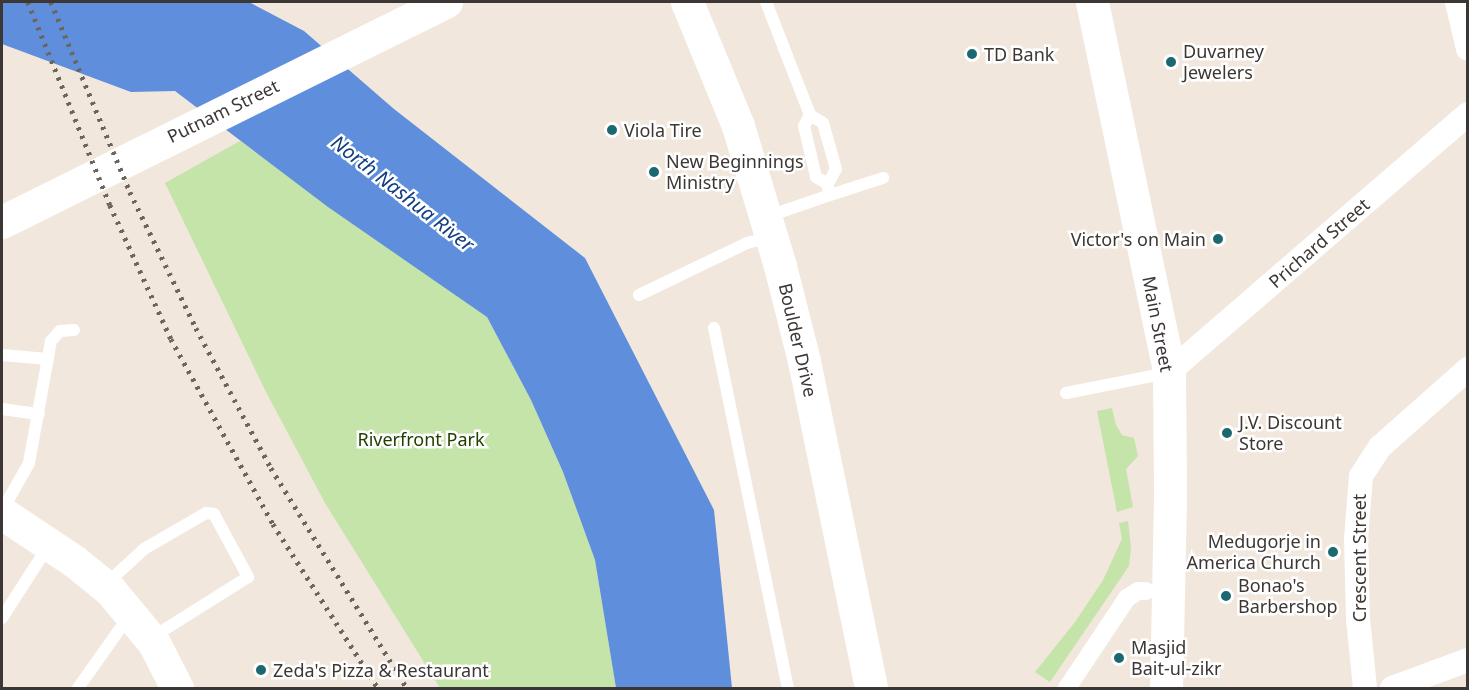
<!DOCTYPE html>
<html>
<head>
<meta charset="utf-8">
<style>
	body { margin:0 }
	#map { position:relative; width:1469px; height:690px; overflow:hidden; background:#f1e7dd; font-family:"Noto Sans",sans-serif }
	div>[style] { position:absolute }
	.green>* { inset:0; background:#c4e4a9 }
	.water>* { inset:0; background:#5f8fdc }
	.service>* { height:12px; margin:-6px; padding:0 6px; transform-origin:6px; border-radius:6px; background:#fff }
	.pedestrian>* { height:18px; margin:-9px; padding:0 9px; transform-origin:9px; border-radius:9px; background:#fff }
	.minor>* { height:24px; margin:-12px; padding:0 12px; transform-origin:12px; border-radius:12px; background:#fff }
	.secondary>* { height:33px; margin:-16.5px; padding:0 16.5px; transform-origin:16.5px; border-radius:16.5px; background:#fff }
	.trunk>* { height:33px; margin:-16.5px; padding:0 16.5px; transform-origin:16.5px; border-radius:16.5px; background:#fff }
	.rail>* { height:4.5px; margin-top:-2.25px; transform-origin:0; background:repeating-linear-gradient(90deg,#6b6560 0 3px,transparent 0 9px) }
	.dots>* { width:16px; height:16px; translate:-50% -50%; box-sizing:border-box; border:3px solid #fff; border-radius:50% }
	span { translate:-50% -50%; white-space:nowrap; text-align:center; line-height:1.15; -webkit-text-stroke:5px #fff; paint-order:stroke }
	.poi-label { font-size:18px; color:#3c3734 }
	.left { translate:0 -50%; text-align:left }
	.right { translate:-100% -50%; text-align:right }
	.street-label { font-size:18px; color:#3c3734 }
	.park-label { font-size:18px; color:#233f00 }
	.water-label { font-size:20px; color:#113d82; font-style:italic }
	.frame { position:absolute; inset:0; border:3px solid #3c3734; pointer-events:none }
</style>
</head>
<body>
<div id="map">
	<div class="green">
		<i style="clip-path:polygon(240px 141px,487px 317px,531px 400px,563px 472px,595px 560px,616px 688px,440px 688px,325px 503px,265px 390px,165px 183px)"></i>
		<i style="clip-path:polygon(1112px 408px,1116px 425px,1122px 435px,1134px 438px,1138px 456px,1126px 469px,1133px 507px,1117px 512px,1097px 411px)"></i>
		<i style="clip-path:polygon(1128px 521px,1131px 548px,1129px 566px,1050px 682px,1035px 672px,1075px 622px,1103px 580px,1122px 539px,1119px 523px)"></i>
	</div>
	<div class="water">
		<i style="clip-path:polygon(2px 2px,249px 2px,304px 31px,394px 109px,585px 258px,714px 510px,732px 688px,616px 688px,595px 560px,563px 472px,531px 400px,487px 317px,328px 207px,175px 91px,131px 92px,2px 44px)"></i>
	</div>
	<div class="service">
		<i style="left:766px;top:2px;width:121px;rotate:68.7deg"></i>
		<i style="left:810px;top:115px;width:15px;rotate:32deg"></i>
		<i style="left:823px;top:123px;width:48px;rotate:74.2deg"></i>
		<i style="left:836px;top:169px;width:17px;rotate:118deg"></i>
		<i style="left:828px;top:184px;width:14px;rotate:-150deg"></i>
		<i style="left:816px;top:177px;width:52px;rotate:-103.2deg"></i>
		<i style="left:804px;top:126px;width:13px;rotate:-61deg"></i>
		<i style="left:828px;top:188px;width:7px;rotate:74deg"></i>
		<i style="left:830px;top:195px;width:56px;rotate:-17.8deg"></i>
		<i style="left:766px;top:217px;width:68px;rotate:-19deg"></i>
		<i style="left:639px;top:295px;width:120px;rotate:-25.7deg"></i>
		<i style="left:747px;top:243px;width:23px;rotate:-15deg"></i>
		<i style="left:714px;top:328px;width:368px;rotate:78.4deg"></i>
		<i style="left:2px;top:355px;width:46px;rotate:5deg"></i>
		<i style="left:1066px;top:393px;width:104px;rotate:-11.1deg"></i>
		<i style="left:2px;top:409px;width:37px;rotate:8deg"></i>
		<i style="left:2px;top:511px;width:55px;rotate:-60.6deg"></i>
		<i style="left:29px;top:463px;width:124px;rotate:-79.8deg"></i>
		<i style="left:51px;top:341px;width:13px;rotate:-48deg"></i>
		<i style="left:60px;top:331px;width:14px;rotate:-4deg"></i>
		<i style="left:106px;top:584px;width:52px;rotate:-42.6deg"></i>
		<i style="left:144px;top:549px;width:72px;rotate:-30.1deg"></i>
		<i style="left:206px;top:513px;width:8px;rotate:7deg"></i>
		<i style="left:214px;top:514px;width:72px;rotate:61.6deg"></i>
		<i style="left:248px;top:577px;width:115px;rotate:147.8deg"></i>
		<i style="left:2px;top:618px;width:87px;rotate:-57.2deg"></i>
		<i style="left:78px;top:688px;width:88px;rotate:-54.7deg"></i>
	</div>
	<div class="pedestrian">
		<i style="left:1067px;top:688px;width:108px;rotate:-56.3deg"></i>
		<i style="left:1127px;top:598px;width:13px;rotate:-32deg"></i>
		<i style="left:1138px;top:591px;width:8px"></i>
	</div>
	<div class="minor">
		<i style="left:1457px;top:2px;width:48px;rotate:76.8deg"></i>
		<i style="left:1169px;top:372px;width:395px;rotate:-40.8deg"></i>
		<i style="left:1365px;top:688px;width:69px;rotate:-95.8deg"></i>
		<i style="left:1358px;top:619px;width:80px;rotate:-91.4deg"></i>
		<i style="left:1356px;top:539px;width:63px;rotate:-85.5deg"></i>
		<i style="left:1361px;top:476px;width:35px;rotate:-57deg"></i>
		<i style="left:1380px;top:447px;width:118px;rotate:-41.6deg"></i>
		<i style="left:1392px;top:688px;width:81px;rotate:-20.2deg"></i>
	</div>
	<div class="secondary">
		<i style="left:2px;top:222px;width:496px;rotate:-26.4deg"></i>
		<i style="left:2px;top:513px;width:87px;rotate:33.7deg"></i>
		<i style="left:74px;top:561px;width:46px;rotate:38.9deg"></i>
		<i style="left:110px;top:590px;width:69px;rotate:50.3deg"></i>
		<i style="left:154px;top:643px;width:51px;rotate:62.9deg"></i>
	</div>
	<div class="trunk">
		<i style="left:687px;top:2px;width:134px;rotate:67.6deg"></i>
		<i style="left:738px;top:126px;width:146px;rotate:73.3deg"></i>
		<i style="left:780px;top:266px;width:98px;rotate:75.8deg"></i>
		<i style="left:804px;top:361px;width:334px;rotate:78.4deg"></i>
		<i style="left:1092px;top:2px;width:378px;rotate:78.2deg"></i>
		<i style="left:1169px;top:372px;width:127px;rotate:89.5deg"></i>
		<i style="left:1170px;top:499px;width:189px;rotate:91.2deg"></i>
	</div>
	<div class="rail">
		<i style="left:28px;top:2px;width:219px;rotate:68deg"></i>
		<i style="left:110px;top:205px;width:147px;rotate:65.5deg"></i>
		<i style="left:171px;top:339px;width:211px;rotate:61.1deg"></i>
		<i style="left:273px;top:524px;width:195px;rotate:57.4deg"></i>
		<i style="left:51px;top:2px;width:206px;rotate:67.4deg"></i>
		<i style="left:130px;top:192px;width:151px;rotate:64.1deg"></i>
		<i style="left:196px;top:328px;width:159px;rotate:61.8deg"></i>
		<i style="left:271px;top:468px;width:259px;rotate:58.3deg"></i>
	</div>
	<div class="dots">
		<i style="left:972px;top:54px;background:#1c6870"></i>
		<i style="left:1171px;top:62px;background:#1c6870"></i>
		<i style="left:612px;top:130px;background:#1c6870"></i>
		<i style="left:654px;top:172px;background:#1c6870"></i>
		<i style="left:1218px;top:239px;background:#1c6870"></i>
		<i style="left:1227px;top:433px;background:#1c6870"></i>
		<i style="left:1333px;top:552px;background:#1c6870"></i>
		<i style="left:1226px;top:596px;background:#1c6870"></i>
		<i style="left:1119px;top:658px;background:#1c6870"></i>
		<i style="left:261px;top:670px;background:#1c6870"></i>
	</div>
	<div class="poi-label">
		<span class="left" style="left:1183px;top:62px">Duvarney<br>Jewelers</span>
		<span class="left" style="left:984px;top:54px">TD Bank</span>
		<span class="left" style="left:624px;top:130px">Viola Tire</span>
		<span class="left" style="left:666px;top:172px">New Beginnings<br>Ministry</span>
		<span class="right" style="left:1206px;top:239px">Victor's on Main</span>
		<span class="left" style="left:1239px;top:433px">J.V. Discount<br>Store</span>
		<span class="right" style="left:1321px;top:552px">Medugorje in<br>America Church</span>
		<span class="left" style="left:1238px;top:596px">Bonao's<br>Barbershop</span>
		<span class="left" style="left:1131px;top:658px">Masjid<br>Bait-ul-zikr</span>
		<span class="left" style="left:273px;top:670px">Zeda's Pizza &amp; Restaurant</span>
	</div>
	<div class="street-label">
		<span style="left:223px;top:111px;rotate:-26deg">Putnam Street</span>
		<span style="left:1319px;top:243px;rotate:-41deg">Prichard Street</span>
		<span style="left:1158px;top:324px;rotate:79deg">Main Street</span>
		<span style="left:798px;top:340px;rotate:77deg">Boulder Drive</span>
		<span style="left:1359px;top:558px;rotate:-90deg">Crescent Street</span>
	</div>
	<div class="park-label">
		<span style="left:421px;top:439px">Riverfront Park</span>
	</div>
	<div class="water-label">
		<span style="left:403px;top:193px;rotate:38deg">North Nashua River</span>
	</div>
	<div class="frame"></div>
</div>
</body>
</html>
